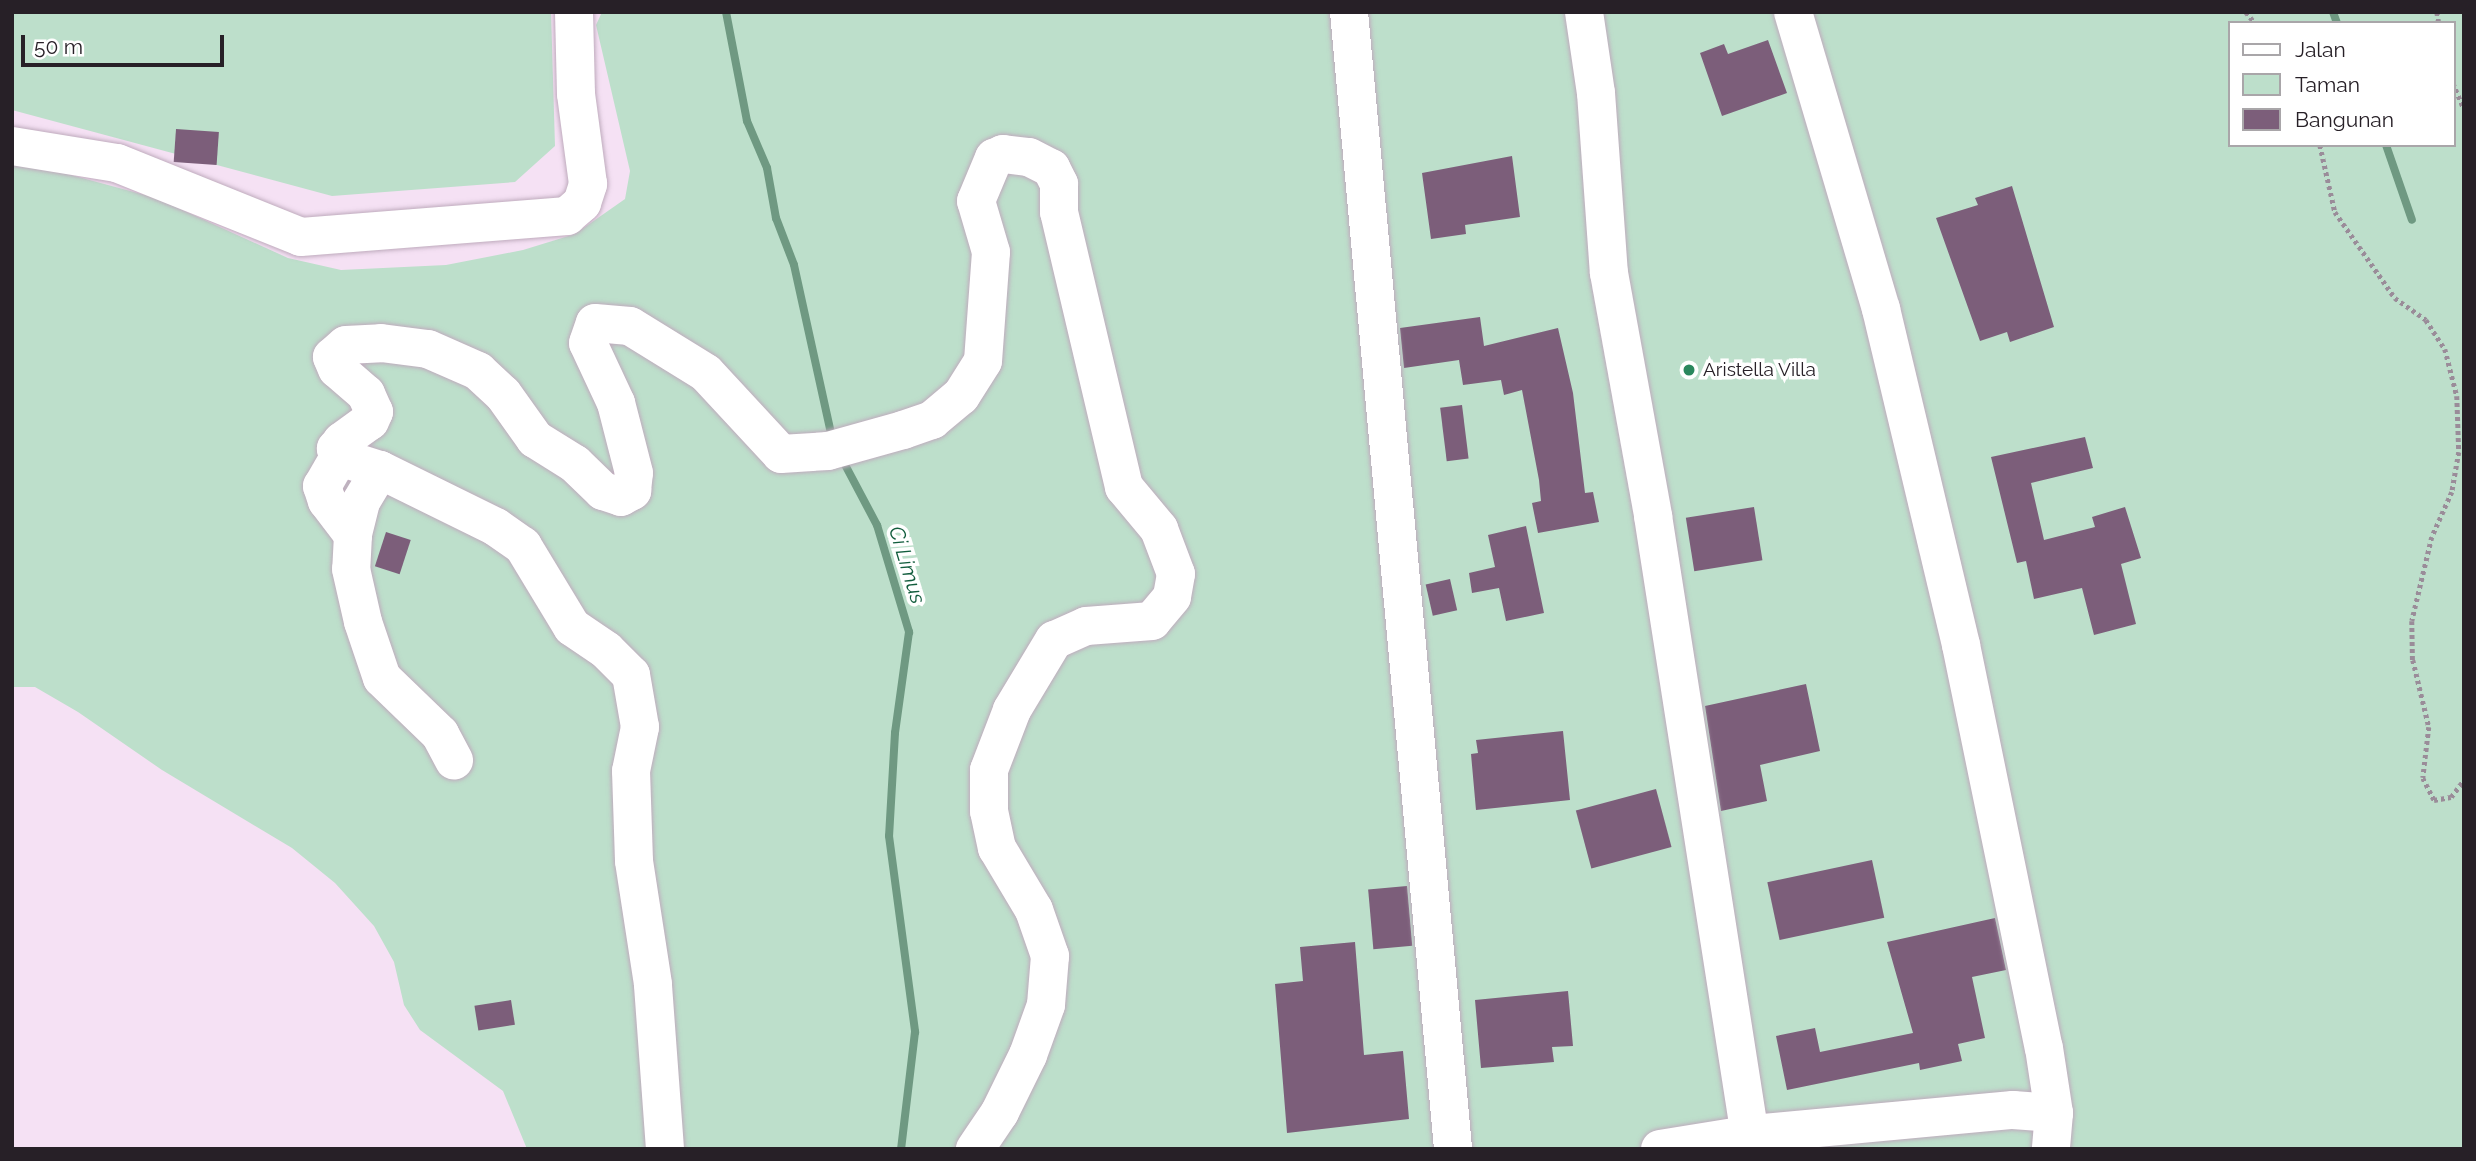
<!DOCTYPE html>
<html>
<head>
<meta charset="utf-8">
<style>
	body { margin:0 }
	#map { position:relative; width:2476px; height:1161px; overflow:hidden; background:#f5e1f4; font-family:Raleway,sans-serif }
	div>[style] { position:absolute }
	.green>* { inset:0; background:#bddfcb }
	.stream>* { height:8px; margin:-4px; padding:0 4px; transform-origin:4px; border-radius:4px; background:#6f9982 }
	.building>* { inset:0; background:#7c5e7a; transform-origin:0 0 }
	.path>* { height:4.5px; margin-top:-2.25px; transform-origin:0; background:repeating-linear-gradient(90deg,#9a8c99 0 3.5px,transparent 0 7px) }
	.roads { filter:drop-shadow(0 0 2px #bfabbd) drop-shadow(0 0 2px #bfabbd) }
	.minor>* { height:38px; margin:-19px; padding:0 19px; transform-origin:19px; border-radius:19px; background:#fff }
	.dots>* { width:19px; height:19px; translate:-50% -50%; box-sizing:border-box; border:4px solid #fff; border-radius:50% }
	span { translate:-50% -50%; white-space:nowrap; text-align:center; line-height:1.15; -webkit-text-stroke:7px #fff; paint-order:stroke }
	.poi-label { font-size:19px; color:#272027 }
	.left { translate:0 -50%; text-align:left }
	.water-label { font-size:21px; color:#125d3d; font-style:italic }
	.frame { position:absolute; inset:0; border:14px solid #272027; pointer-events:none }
	.legend { position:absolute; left:2228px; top:21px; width:228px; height:126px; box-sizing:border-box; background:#fff; border:2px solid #a9a6a9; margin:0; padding:9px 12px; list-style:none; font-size:21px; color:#272027 }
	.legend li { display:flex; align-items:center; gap:14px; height:35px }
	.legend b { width:35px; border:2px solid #a9a6a9 }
	.scale { position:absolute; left:21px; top:35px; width:203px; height:32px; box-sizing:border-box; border:4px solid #272027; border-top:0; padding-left:9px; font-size:21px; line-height:24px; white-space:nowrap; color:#272027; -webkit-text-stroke:5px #fff; paint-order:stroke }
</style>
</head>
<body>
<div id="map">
	<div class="green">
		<i style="clip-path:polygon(12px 12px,551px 12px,555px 146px,515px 182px,332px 196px,12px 110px)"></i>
		<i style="clip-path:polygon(evenodd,602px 12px,2464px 12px,2464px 1149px,527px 1149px,503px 1091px,420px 1030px,404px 1005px,394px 962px,374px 926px,335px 883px,292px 848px,162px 770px,78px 712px,35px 687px,12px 687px,12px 159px,156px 198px,288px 258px,341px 270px,446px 265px,523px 250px,575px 234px,625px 199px,630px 171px,596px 25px,602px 12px,2229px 23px,2453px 23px,2453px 145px,2229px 145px,2229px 23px)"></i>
	</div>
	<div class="stream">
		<i style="left:726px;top:12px;width:111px;rotate:79.1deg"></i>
		<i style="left:747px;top:121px;width:51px;rotate:66.9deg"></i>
		<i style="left:767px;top:168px;width:51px;rotate:79.8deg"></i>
		<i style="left:776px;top:218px;width:50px;rotate:69deg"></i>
		<i style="left:794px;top:265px;width:177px;rotate:77.6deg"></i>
		<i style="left:2333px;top:12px;width:12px;rotate:70deg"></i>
		<i style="left:2386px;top:145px;width:79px;rotate:70.9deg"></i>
		<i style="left:842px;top:459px;width:75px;rotate:62.1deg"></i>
		<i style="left:877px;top:525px;width:112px;rotate:73.3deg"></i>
		<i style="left:909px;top:632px;width:102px;rotate:97.9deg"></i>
		<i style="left:895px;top:733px;width:103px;rotate:93.3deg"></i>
		<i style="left:889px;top:836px;width:198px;rotate:82.4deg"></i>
		<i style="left:915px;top:1032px;width:118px;rotate:96.8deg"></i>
	</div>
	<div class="building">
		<i style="clip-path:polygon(1768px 40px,1787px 93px,1722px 116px,1700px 53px,1724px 44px,1728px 54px)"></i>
		<i style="left:176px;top:129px;width:43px;height:33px;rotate:4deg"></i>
		<i style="clip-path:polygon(1512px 156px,1520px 217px,1465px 225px,1466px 234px,1431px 239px,1422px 173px)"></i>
		<i style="clip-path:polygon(2012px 186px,2054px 327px,2010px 342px,2007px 332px,1980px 341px,1936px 218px,1978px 205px,1975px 198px)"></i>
		<i style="clip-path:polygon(1480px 317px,1484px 346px,1558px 328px,1573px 393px,1585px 493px,1593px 492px,1599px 522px,1538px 533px,1532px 503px,1541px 501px,1539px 480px,1522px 390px,1504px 395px,1501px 380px,1463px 385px,1459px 360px,1404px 368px,1400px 328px)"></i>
		<i style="left:1462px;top:405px;width:54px;height:22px;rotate:83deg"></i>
		<i style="clip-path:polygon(2085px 437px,2093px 468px,2031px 483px,2044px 540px,2095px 527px,2092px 517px,2125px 507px,2141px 558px,2121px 564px,2136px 624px,2094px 635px,2082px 588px,2034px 599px,2026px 561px,2017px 563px,1991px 457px)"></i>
		<i style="left:1754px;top:507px;width:54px;height:69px;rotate:81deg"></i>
		<i style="clip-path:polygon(1526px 526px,1544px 613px,1506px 621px,1499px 588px,1472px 593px,1469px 573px,1495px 567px,1488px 535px)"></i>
		<i style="left:386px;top:532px;width:26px;height:36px;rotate:18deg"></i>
		<i style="left:1450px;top:579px;width:32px;height:25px;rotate:77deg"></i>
		<i style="clip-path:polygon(1806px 684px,1820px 751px,1760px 765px,1767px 801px,1721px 811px,1705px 706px)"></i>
		<i style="clip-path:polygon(1563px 731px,1570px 800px,1476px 810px,1471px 754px,1478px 753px,1476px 740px)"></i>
		<i style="left:1656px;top:789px;width:60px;height:83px;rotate:75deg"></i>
		<i style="left:1872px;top:860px;width:59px;height:107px;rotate:78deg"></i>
		<i style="left:1407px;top:886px;width:60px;height:39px;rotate:85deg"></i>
		<i style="clip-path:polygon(1995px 918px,2006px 970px,1972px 977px,1985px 1038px,1958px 1044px,1962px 1061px,1920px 1070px,1919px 1063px,1787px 1090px,1776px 1036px,1815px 1028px,1820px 1052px,1913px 1033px,1887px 942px)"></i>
		<i style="clip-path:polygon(1355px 942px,1364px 1055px,1403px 1051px,1409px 1119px,1287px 1133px,1275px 984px,1303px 981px,1300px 947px)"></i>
		<i style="clip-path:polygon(1568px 991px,1573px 1046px,1552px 1047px,1554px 1062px,1481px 1068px,1475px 1000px)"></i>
		<i style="left:511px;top:1000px;width:25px;height:37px;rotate:81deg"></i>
	</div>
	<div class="path">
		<i style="left:2246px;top:12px;width:14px;rotate:51deg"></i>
		<i style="left:2437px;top:12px;width:11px;rotate:80deg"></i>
		<i style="left:2453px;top:83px;width:28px;rotate:67deg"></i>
		<i style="left:2320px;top:145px;width:69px;rotate:77.4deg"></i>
		<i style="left:2335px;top:212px;width:105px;rotate:55.1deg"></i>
		<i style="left:2395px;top:298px;width:38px;rotate:35deg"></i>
		<i style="left:2426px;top:320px;width:35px;rotate:57deg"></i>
		<i style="left:2445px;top:349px;width:49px;rotate:75.7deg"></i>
		<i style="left:2457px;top:396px;width:56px;rotate:88deg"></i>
		<i style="left:2459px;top:452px;width:41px;rotate:99.9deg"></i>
		<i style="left:2452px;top:492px;width:49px;rotate:114deg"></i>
		<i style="left:2432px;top:537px;width:86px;rotate:103.4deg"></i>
		<i style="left:2412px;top:621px;width:39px;rotate:89deg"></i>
		<i style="left:2413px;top:660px;width:69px;rotate:76.6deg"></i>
		<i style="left:2429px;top:727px;width:51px;rotate:96.7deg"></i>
		<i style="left:2423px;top:778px;width:25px;rotate:63deg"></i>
		<i style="left:2434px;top:800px;width:17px;rotate:-10deg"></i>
		<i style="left:2451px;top:797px;width:21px;rotate:-53deg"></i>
	</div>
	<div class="roads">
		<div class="minor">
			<i style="left:1349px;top:12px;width:1142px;rotate:84.77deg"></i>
			<i style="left:1584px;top:12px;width:82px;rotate:81.6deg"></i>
			<i style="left:1596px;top:93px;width:180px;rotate:85.9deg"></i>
			<i style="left:1609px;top:273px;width:247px;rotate:79.7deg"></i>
			<i style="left:1653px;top:516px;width:641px;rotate:81.11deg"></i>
			<i style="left:1793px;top:12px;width:310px;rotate:73.5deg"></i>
			<i style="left:1881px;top:309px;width:345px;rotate:76.6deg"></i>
			<i style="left:1961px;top:645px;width:411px;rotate:78.4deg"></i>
			<i style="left:2044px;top:1048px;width:66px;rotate:81.3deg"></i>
			<i style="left:2054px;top:1113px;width:36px;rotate:95deg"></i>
			<i style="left:12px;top:146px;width:106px;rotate:9.2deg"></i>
			<i style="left:117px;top:163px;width:198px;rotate:21.9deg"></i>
			<i style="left:301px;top:237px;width:267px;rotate:-4.5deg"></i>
			<i style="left:567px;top:216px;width:20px;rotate:-41deg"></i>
			<i style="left:582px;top:203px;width:20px;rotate:-72deg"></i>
			<i style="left:588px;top:184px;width:91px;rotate:-97.6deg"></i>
			<i style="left:576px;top:94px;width:82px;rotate:-91.4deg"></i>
			<i style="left:339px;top:457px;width:34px;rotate:120deg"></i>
			<i style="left:322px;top:486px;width:16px;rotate:72deg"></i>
			<i style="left:327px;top:501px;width:43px;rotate:52.6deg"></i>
			<i style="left:380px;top:470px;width:37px;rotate:121deg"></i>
			<i style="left:361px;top:502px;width:34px;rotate:104deg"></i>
			<i style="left:353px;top:535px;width:34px;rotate:93deg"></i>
			<i style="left:351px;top:569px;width:54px;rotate:77.2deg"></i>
			<i style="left:363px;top:622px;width:59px;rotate:71.3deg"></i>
			<i style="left:382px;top:678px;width:81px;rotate:44deg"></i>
			<i style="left:440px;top:734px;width:30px;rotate:62deg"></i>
			<i style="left:665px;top:1149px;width:165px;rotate:-94.2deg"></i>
			<i style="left:653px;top:984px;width:124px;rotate:-98.8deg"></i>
			<i style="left:634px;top:861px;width:90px;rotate:-91.9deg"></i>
			<i style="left:631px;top:771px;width:45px;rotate:-78.4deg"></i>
			<i style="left:640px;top:727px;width:53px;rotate:-99.8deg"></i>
			<i style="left:631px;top:675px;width:35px;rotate:-135deg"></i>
			<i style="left:606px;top:650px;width:41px;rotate:-145.9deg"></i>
			<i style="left:572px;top:627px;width:95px;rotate:-121.2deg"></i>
			<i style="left:523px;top:546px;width:33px;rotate:-145deg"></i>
			<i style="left:496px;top:527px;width:129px;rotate:-153.8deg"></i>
			<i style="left:380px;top:470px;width:43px;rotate:-162.4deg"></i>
			<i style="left:339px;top:457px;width:9px;rotate:-111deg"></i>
			<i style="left:336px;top:449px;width:10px;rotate:-53deg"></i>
			<i style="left:342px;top:441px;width:34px;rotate:-36deg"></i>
			<i style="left:370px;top:421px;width:10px;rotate:-66deg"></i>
			<i style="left:374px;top:412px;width:20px;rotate:-114deg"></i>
			<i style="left:366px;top:394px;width:38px;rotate:-139deg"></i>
			<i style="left:337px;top:369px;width:13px;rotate:-113deg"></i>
			<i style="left:332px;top:357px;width:18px;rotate:-41deg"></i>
			<i style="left:346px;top:345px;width:35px;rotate:-3deg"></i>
			<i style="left:381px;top:343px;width:47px;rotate:7.3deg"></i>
			<i style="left:428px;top:349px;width:55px;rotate:23.7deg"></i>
			<i style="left:478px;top:371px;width:34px;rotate:43deg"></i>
			<i style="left:503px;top:394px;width:55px;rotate:54.6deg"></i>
			<i style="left:535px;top:439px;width:47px;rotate:32deg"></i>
			<i style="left:575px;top:464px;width:39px;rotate:44deg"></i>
			<i style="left:603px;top:491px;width:19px;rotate:18deg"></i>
			<i style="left:621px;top:497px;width:13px;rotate:-29deg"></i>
			<i style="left:632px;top:491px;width:18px;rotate:-84deg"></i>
			<i style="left:634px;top:473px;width:72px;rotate:-104.4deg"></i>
			<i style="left:616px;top:403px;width:66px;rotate:-115deg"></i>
			<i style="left:588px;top:343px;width:21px;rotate:-71deg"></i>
			<i style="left:595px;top:323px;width:35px;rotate:5deg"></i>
			<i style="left:630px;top:326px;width:89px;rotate:31.7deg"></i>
			<i style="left:706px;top:373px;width:110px;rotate:47.2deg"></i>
			<i style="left:781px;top:454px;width:47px;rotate:-3.7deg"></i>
			<i style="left:828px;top:451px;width:78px;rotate:-15.6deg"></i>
			<i style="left:903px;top:430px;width:31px;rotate:-19deg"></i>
			<i style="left:932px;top:420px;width:38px;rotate:-40deg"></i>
			<i style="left:961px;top:396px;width:41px;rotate:-57.8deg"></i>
			<i style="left:983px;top:361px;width:109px;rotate:-85.8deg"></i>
			<i style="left:991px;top:252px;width:53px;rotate:-106.4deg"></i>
			<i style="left:976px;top:201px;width:47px;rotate:-67.3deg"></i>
			<i style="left:994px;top:158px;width:10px;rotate:-24deg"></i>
			<i style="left:1003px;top:154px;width:26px;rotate:7deg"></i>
			<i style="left:1029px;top:157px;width:25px;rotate:27deg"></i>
			<i style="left:1051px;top:168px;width:18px;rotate:63deg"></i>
			<i style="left:1059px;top:184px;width:28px;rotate:90deg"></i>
			<i style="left:1059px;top:212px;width:283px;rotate:76.7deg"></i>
			<i style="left:1124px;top:487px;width:55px;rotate:50.2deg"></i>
			<i style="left:1159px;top:529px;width:48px;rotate:69.3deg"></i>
			<i style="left:1176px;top:574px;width:23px;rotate:100deg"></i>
			<i style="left:1172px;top:597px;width:31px;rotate:130deg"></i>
			<i style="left:1152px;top:621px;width:66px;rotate:175.7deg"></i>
			<i style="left:1086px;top:626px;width:35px;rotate:156deg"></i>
			<i style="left:1054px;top:640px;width:82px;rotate:121deg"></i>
			<i style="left:1012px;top:710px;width:64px;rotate:111deg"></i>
			<i style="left:989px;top:770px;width:41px;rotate:90deg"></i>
			<i style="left:989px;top:811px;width:38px;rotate:78deg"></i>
			<i style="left:997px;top:848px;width:72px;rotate:59.2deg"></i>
			<i style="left:1034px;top:910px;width:49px;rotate:70.8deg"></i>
			<i style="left:1050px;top:956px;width:49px;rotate:94.7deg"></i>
			<i style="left:1046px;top:1005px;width:53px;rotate:109.8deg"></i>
			<i style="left:1028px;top:1055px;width:64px;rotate:116.2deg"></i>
			<i style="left:1000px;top:1112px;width:45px;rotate:124deg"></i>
			<i style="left:1660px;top:1149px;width:94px;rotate:-9.2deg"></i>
			<i style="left:1753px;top:1134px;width:261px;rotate:-5.3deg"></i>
			<i style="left:2013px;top:1110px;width:41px;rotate:4.2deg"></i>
		</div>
	</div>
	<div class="dots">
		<i style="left:1689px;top:370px;background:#2a875d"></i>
	</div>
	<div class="poi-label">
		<span class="left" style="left:1703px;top:370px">Aristella Villa</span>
	</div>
	<div class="water-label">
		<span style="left:907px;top:565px;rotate:73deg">Ci Limus</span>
	</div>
	<div class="frame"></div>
	<ul class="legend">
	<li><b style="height:9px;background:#fff"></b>Jalan</li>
	<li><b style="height:19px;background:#bddfcb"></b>Taman</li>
	<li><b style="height:19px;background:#7c5e7a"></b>Bangunan</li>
	</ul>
	<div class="scale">50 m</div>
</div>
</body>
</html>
